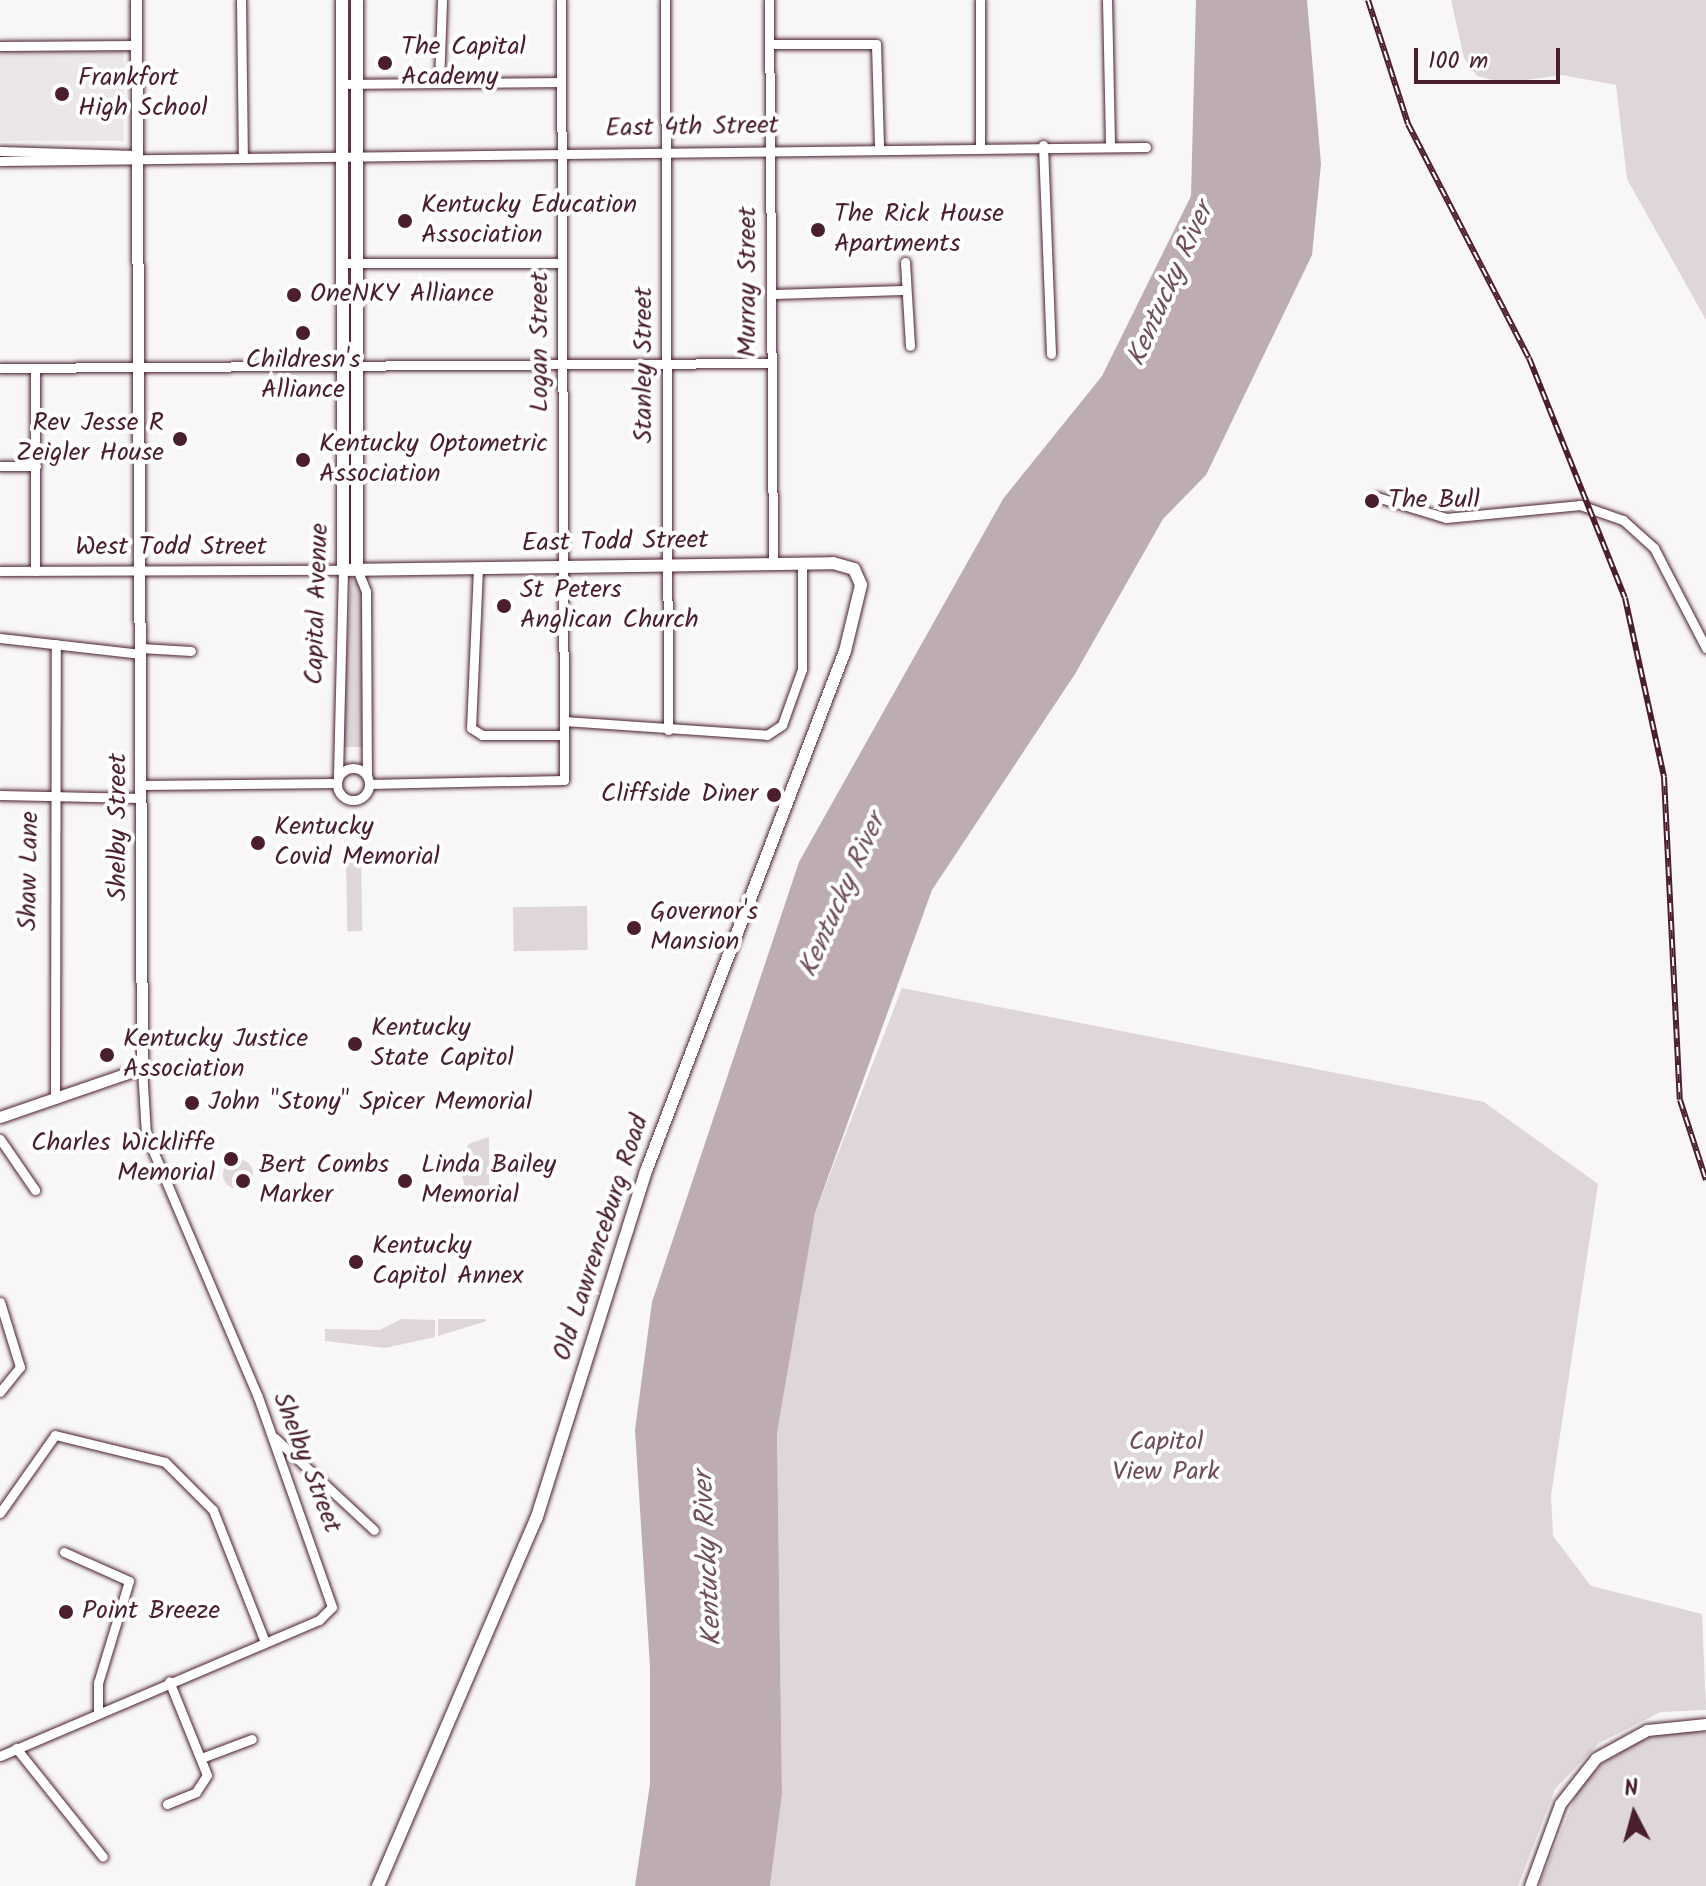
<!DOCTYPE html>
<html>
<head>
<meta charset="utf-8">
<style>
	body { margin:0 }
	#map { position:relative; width:1706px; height:1886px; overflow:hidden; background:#f8f6f7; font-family:Kalam,sans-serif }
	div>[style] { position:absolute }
	.built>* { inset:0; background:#ebe6e8; transform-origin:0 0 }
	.green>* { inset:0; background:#ded6d9; transform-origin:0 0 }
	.round { border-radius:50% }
	.water>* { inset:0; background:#bdadb0 }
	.roads { filter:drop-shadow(0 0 2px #4a1f2b) drop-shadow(0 0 2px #4a1f2b) }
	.minor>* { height:9px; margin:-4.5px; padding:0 4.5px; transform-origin:4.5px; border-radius:4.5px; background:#fff }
	.minor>.ring { margin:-4.5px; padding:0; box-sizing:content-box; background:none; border:9px solid #fff; border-radius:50% }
	.tertiary>* { height:11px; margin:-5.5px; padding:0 5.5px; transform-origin:5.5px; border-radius:5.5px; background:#fff }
	.secondary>* { height:12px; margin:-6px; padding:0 6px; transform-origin:6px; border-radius:6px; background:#fff }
	.rail>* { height:6px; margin-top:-3px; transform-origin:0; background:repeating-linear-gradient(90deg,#fff 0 9px,#4a1f2b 0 18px); box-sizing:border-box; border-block:2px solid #4a1f2b }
	.dots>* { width:22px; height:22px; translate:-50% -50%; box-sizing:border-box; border:4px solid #fff; border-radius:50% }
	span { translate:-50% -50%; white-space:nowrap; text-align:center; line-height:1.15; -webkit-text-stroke:8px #fff; paint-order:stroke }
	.poi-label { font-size:26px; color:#4a1f2b }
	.left { translate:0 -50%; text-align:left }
	.right { translate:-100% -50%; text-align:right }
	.street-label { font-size:26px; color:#4a1f2b }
	.park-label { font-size:26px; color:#6f4d56 }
	.water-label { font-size:28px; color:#72515a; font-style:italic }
	.north { position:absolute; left:1594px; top:1774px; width:80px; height:80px; -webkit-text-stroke:6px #fff; paint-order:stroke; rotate:354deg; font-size:22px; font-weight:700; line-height:32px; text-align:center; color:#4a1f2b }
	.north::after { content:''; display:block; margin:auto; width:28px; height:36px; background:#4a1f2b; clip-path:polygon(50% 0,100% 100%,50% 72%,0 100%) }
	.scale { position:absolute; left:1414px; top:48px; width:146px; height:36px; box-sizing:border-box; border:4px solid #4a1f2b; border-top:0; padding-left:10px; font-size:24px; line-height:28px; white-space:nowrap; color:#4a1f2b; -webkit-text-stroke:6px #fff; paint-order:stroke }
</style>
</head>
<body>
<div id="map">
	<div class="built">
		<i style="left:0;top:48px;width:124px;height:93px"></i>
	</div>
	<div class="green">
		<i style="clip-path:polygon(1451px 0,1706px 0,1706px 320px,1627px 179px,1616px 85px,1562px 75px,1505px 83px,1477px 76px,1464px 58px)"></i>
		<i style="clip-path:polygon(351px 578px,362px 585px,364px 747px,342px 747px)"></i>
		<i style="left:361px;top:856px;width:75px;height:15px;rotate:89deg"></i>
		<i style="left:587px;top:906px;width:44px;height:74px;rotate:89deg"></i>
		<i style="clip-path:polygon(902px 988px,1484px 1102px,1598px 1184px,1551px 1495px,1553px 1536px,1591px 1586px,1702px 1614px,1706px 1710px,1661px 1712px,1599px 1743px,1555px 1789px,1518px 1886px,770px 1886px,782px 1794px,777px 1433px,815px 1213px)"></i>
		<i style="clip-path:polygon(489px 1137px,489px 1203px,479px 1203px,469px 1200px,461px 1173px,468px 1144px)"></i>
		<i class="round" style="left:223px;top:1159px;width:30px;height:30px"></i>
		<i style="clip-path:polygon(402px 1319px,435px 1320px,435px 1337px,385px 1348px,325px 1341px,325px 1329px,379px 1330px)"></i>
		<i style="clip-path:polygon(438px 1319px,485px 1319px,487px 1321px,438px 1336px)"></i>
		<i style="clip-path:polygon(1667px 1731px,1706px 1732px,1706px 1886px,1539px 1886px,1581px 1783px,1619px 1749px)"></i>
	</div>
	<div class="water">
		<i style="clip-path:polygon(1196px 0,1307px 0,1321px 164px,1312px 255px,1206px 475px,1163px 519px,1075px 674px,932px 890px,815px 1213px,777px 1433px,782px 1794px,770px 1886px,635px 1886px,650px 1784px,650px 1667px,635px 1430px,652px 1302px,799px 862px,1003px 499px,1102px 376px,1191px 196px)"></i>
	</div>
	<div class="roads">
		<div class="minor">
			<i style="left:241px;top:0;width:154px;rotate:89.3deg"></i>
			<i style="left:665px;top:0;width:730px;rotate:89.76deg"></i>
			<i style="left:769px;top:0;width:563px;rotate:89.59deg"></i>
			<i style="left:1107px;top:0;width:147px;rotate:88.8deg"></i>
			<i style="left:769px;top:44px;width:107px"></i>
			<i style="left:876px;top:44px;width:102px;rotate:88.3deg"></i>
			<i style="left:0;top:46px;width:137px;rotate:-0.4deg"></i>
			<i style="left:439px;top:83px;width:83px;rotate:-87.9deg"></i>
			<i style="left:341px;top:84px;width:220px;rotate:-0.5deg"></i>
			<i style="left:980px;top:145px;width:145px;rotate:-90deg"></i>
			<i style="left:1043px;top:145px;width:209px;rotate:87.8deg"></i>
			<i style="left:0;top:151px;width:135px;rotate:1.7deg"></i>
			<i style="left:0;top:161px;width:1146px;rotate:-0.7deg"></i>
			<i style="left:905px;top:262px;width:84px;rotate:86.6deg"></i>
			<i style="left:342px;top:263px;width:220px"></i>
			<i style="left:771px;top:294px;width:135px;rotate:-1.7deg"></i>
			<i style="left:0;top:368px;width:771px;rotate:-0.37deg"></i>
			<i style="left:35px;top:368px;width:203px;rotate:90deg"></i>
			<i style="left:0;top:466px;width:36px"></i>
			<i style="left:1377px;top:497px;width:72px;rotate:16.9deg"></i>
			<i style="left:1446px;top:518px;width:135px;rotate:-5.5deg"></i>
			<i style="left:1580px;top:505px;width:46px;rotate:19.2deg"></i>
			<i style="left:1623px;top:520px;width:42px;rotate:42.1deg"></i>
			<i style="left:1654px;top:548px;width:113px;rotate:62.5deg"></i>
			<i style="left:478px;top:568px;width:160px;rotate:92.5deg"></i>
			<i style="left:471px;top:728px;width:13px;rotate:32deg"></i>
			<i style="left:482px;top:735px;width:82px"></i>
			<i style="left:357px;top:569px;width:24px;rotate:68deg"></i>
			<i style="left:366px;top:591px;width:184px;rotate:89.7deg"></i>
			<i style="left:0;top:571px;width:343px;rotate:-0.2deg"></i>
			<i style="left:343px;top:570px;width:207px;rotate:91.4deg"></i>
			<i style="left:0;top:638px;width:142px;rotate:6.5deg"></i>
			<i style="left:141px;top:648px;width:50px;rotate:3.4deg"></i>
			<i style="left:564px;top:721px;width:203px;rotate:3.9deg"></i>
			<i style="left:767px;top:735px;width:18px;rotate:-34deg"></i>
			<i style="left:782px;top:725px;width:59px;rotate:-70.3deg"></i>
			<i style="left:802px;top:669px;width:106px;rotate:-90deg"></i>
			<i class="ring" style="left:337px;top:768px;width:23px;height:23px"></i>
			<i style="left:369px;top:784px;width:195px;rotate:-1.2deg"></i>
			<i style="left:564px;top:780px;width:780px;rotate:-90.22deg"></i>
			<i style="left:141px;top:785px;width:196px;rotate:-0.6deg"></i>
			<i style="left:0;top:795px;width:141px;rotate:1.2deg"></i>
			<i style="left:55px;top:1099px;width:455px;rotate:-89.9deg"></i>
			<i style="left:0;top:1139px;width:62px;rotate:55.5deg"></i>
			<i style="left:0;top:1302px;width:68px;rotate:72.9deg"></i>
			<i style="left:20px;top:1367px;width:32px;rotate:129deg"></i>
			<i style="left:275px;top:1438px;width:135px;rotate:42.9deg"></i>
			<i style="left:0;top:1513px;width:95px;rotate:-54.8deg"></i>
			<i style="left:55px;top:1435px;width:113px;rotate:13.8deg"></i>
			<i style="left:165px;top:1462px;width:68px;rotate:45deg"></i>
			<i style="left:213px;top:1510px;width:142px;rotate:68.5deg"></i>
			<i style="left:64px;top:1552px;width:71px;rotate:24deg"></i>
			<i style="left:129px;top:1581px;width:107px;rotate:106.9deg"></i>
			<i style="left:98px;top:1683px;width:28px;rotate:90deg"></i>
			<i style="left:16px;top:1748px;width:139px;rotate:51.4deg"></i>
			<i style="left:0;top:1756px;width:347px;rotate:-23.1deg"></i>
			<i style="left:319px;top:1620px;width:18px;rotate:-45deg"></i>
			<i style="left:332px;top:1607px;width:223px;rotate:-109.4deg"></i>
			<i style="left:258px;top:1397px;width:285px;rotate:-113.1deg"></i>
			<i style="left:146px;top:1135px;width:67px;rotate:-93.4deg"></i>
			<i style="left:204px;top:1757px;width:51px;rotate:-20.6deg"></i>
			<i style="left:167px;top:1804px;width:31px;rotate:-22deg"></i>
			<i style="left:196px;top:1792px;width:20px;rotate:-57deg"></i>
			<i style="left:207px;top:1775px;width:101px;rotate:-112deg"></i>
		</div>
		<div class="tertiary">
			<i style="left:0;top:1117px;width:150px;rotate:-19deg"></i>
			<i style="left:142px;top:1068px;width:1068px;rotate:-90.32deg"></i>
			<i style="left:1530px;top:1886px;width:87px;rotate:-69.9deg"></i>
			<i style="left:1560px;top:1804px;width:58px;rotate:-52deg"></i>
			<i style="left:1596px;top:1758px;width:58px;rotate:-28.8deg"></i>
			<i style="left:1647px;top:1730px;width:59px;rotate:-5.8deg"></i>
		</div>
		<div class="secondary">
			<i style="left:342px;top:0;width:570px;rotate:89.9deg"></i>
			<i style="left:343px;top:570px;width:490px;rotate:-0.8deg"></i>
			<i style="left:833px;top:563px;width:22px;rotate:16deg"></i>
			<i style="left:854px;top:569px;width:17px;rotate:66deg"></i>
			<i style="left:861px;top:585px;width:68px;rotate:103.6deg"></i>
			<i style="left:845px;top:651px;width:557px;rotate:110.94deg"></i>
			<i style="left:646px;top:1171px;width:365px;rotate:107.5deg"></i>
			<i style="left:536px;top:1519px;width:400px;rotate:113.3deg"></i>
			<i style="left:357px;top:0;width:569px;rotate:90deg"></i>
		</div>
	</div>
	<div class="rail">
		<i style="left:1368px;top:0;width:130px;rotate:72.1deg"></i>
		<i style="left:1408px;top:124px;width:263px;rotate:62.7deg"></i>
		<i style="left:1529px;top:358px;width:258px;rotate:68.2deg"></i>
		<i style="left:1625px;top:598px;width:183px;rotate:77.7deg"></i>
		<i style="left:1664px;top:777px;width:323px;rotate:87.2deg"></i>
		<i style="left:1680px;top:1100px;width:84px;rotate:72deg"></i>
	</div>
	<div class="dots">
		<i style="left:385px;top:63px;background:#4a1f2b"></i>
		<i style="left:62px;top:94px;background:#4a1f2b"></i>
		<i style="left:405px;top:221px;background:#4a1f2b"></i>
		<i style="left:818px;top:230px;background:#4a1f2b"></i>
		<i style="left:294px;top:295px;background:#4a1f2b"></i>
		<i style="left:303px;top:333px;background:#4a1f2b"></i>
		<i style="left:180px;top:439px;background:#4a1f2b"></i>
		<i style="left:303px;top:460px;background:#4a1f2b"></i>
		<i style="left:1372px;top:501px;background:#4a1f2b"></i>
		<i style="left:504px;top:606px;background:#4a1f2b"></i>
		<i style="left:774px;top:795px;background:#4a1f2b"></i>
		<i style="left:258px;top:843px;background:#4a1f2b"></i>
		<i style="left:634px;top:928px;background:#4a1f2b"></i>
		<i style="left:355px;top:1044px;background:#4a1f2b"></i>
		<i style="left:107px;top:1055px;background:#4a1f2b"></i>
		<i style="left:192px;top:1103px;background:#4a1f2b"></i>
		<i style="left:231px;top:1159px;background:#4a1f2b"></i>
		<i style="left:243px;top:1181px;background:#4a1f2b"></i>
		<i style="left:405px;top:1181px;background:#4a1f2b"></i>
		<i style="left:356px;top:1262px;background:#4a1f2b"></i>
		<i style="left:66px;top:1612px;background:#4a1f2b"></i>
	</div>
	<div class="poi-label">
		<span class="left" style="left:401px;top:63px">The Capital<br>Academy</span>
		<span class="left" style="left:78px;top:94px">Frankfort<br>High School</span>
		<span class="left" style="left:421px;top:221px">Kentucky Education<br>Association</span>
		<span class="left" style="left:834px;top:230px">The Rick House<br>Apartments</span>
		<span class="left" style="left:310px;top:295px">OneNKY Alliance</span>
		<span style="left:303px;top:376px">Childresn's<br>Alliance</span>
		<span class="right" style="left:164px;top:439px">Rev Jesse R<br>Zeigler House</span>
		<span class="left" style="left:319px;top:460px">Kentucky Optometric<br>Association</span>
		<span class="left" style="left:1388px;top:501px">The Bull</span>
		<span class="left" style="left:520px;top:606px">St Peters<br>Anglican Church</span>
		<span class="right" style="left:758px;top:795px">Cliffside Diner</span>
		<span class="left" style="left:274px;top:843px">Kentucky<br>Covid Memorial</span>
		<span class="left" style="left:650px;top:928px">Governor's<br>Mansion</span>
		<span class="left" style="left:371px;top:1044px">Kentucky<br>State Capitol</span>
		<span class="left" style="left:123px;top:1055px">Kentucky Justice<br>Association</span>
		<span class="left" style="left:208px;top:1103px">John "Stony" Spicer Memorial</span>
		<span class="right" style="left:215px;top:1159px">Charles Wickliffe<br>Memorial</span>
		<span class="left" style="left:259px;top:1181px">Bert Combs<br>Marker</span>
		<span class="left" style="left:421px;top:1181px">Linda Bailey<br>Memorial</span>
		<span class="left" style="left:372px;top:1262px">Kentucky<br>Capitol Annex</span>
		<span class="left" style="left:82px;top:1612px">Point Breeze</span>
	</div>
	<div class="street-label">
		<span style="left:692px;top:128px;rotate:-1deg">East 4th Street</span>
		<span style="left:749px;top:282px;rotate:-90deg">Murray Street</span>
		<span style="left:541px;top:342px;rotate:-90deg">Logan Street</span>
		<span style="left:645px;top:365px;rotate:-90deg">Stanley Street</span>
		<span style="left:615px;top:543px;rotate:-1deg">East Todd Street</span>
		<span style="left:171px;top:548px">West Todd Street</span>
		<span style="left:318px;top:604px;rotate:-88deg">Capital Avenue</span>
		<span style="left:119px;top:827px;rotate:-90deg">Shelby Street</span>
		<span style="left:30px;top:871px;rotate:-89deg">Shaw Lane</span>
		<span style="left:602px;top:1238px;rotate:-72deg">Old Lawrenceburg Road</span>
		<span style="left:306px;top:1463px;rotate:69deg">Shelby Street</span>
	</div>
	<div class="park-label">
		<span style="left:1166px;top:1458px">Capitol<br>View Park</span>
	</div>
	<div class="water-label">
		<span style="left:1171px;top:285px;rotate:-66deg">Kentucky River</span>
		<span style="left:843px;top:896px;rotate:-66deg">Kentucky River</span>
		<span style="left:709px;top:1559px;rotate:-93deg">Kentucky River</span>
	</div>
	<div class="north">N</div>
	<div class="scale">100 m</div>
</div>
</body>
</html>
